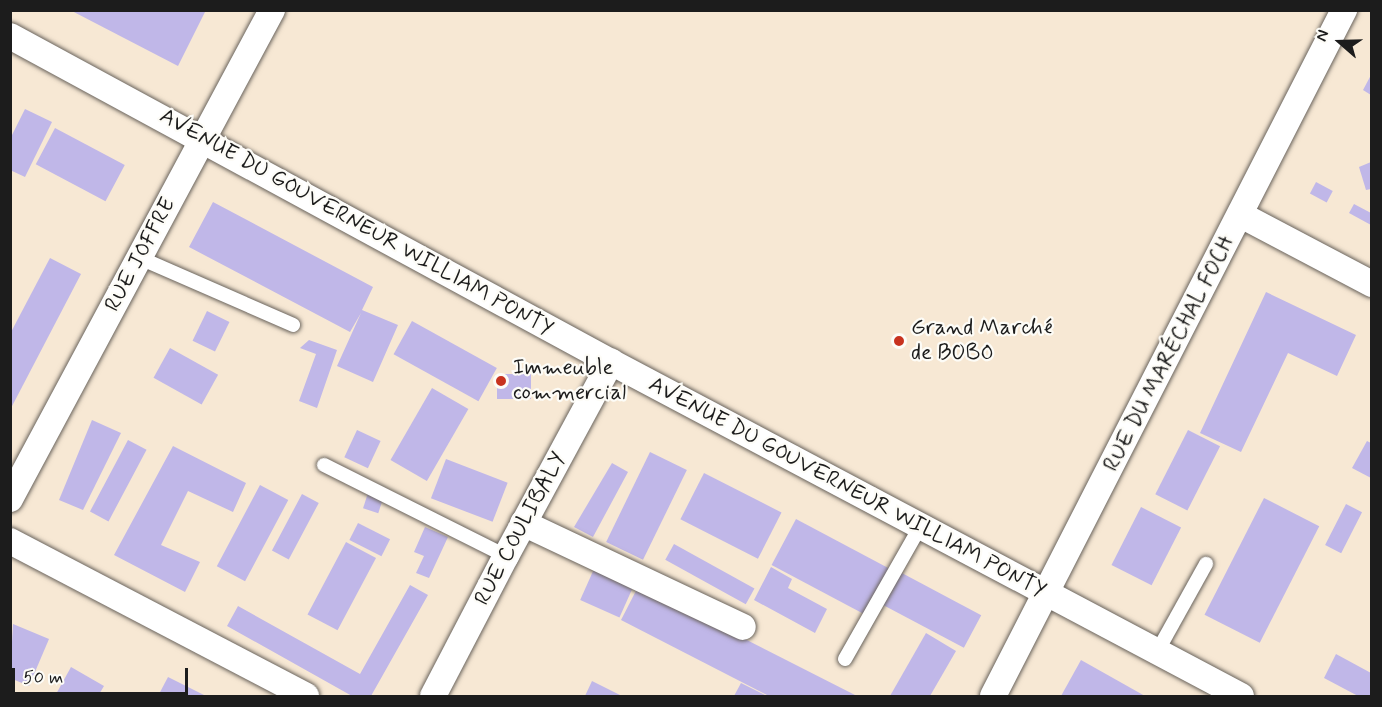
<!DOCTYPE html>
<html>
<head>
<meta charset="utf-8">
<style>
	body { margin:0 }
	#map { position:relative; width:1382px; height:707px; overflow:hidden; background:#f7e8d4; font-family:Mynerve,sans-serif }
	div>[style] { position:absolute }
	.building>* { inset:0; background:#c0b7e8; transform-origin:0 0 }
	.roads { filter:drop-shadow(0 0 2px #69635c) drop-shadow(0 0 2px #69635c) }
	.lane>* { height:14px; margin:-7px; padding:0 7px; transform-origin:7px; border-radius:7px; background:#fff }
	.street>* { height:26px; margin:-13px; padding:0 13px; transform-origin:13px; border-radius:13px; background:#fff }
	.dots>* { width:16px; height:16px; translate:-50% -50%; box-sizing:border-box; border:3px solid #fdfcf7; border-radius:50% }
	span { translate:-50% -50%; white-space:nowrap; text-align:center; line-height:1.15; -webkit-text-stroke:4.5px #fdfcf7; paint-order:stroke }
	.street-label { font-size:22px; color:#1c1c1c }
	.poi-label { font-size:22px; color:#1c1c1c }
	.left { translate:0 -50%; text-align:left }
	.frame { position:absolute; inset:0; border:12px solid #1c1c1c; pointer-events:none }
	.north { position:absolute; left:1310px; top:12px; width:60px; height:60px; -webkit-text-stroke:4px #fdfcf7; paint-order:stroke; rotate:290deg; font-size:16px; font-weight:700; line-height:24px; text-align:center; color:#1c1c1c }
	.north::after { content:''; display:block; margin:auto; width:21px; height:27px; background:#1c1c1c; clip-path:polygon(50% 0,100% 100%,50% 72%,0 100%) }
	.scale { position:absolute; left:12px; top:668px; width:176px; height:27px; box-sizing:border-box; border:3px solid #1c1c1c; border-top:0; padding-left:8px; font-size:18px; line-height:21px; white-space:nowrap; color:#1c1c1c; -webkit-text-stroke:4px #fdfcf7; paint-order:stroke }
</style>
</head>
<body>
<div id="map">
	<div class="building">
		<i style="clip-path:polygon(70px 10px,206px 10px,178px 66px)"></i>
		<i style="clip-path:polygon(1371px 75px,1371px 95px,1363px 90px)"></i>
		<i style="clip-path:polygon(25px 109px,52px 122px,25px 177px,10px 170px,10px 139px)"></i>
		<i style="left:55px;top:128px;width:79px;height:41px;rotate:28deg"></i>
		<i style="clip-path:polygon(1371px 162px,1371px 189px,1366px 190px,1359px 167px)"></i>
		<i style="left:1316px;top:182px;width:19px;height:13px;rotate:28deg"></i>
		<i style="clip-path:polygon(213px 202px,373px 287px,362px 310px,398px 325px,373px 382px,337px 366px,361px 313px,350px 332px,189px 247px)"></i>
		<i style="clip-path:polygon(1354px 204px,1371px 213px,1371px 225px,1349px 213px)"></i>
		<i style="clip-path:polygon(50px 258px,81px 274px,10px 410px,10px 334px)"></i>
		<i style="clip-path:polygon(1266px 292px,1356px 335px,1337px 376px,1288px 353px,1241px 452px,1200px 433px)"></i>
		<i style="left:207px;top:311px;width:25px;height:33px;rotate:26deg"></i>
		<i style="left:412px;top:321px;width:97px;height:38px;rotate:29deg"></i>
		<i style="clip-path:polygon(309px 340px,337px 350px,317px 408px,299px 401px,316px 354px,300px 348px)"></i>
		<i style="left:170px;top:348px;width:55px;height:34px;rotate:29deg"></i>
		<i style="left:497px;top:374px;width:34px;height:25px"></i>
		<i style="left:432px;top:388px;width:42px;height:83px;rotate:30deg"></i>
		<i style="clip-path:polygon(92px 420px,121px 433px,83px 510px,59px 500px)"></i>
		<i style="left:357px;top:430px;width:26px;height:30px;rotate:25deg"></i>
		<i style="left:1188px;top:430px;width:36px;height:72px;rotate:27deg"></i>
		<i style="left:128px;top:440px;width:21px;height:81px;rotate:28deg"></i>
		<i style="clip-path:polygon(1367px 441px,1371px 443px,1371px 478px,1352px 468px)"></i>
		<i style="clip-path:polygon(173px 446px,246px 483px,233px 512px,188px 491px,161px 545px,200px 562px,185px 592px,114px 555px)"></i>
		<i style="left:650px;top:452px;width:41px;height:100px;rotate:26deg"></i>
		<i style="left:446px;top:459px;width:66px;height:42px;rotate:21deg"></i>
		<i style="clip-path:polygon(612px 463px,628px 472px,593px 537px,574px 527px)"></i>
		<i style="left:704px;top:473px;width:87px;height:52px;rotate:27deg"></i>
		<i style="left:260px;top:485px;width:32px;height:92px;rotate:28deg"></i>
		<i style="left:368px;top:493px;width:16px;height:16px;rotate:18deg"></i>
		<i style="left:302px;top:494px;width:19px;height:64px;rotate:28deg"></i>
		<i style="left:1264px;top:498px;width:62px;height:131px;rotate:27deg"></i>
		<i style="left:1346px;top:504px;width:18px;height:46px;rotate:27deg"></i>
		<i style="left:1141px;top:507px;width:45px;height:65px;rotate:27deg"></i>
		<i style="left:796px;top:519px;width:105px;height:52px;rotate:28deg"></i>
		<i style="left:358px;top:523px;width:36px;height:19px;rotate:27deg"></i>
		<i style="clip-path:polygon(425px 527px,448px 537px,429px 578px,416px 573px,424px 556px,414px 552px)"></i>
		<i style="left:346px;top:542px;width:34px;height:82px;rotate:28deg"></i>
		<i style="left:674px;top:544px;width:92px;height:18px;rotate:29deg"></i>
		<i style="clip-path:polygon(771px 567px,792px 579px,788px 588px,827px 609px,815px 633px,754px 600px)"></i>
		<i style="left:594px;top:569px;width:43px;height:34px;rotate:24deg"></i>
		<i style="left:900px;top:572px;width:92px;height:37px;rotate:28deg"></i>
		<i style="clip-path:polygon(410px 585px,428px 595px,371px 696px,352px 696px,227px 626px,238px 606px,360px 674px)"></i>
		<i style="clip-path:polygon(639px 585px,857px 696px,769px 696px,621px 620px)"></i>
		<i style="clip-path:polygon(13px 624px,49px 639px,29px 686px,10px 678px)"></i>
		<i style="clip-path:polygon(926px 633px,956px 651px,930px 696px,890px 696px)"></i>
		<i style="clip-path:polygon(1336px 654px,1371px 673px,1371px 696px,1358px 696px,1324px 678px)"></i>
		<i style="clip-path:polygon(1081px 660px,1145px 696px,1061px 696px)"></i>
		<i style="clip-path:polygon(71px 667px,104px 686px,98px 696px,55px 696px)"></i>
		<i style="clip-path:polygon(168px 677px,206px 696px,158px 696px)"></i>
		<i style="clip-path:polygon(592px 681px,622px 696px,585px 696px)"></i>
		<i style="clip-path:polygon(741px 683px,767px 696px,734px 696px)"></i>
	</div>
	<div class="roads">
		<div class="lane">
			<i style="left:140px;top:258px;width:167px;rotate:23.6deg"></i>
			<i style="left:324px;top:465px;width:203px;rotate:26.6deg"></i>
			<i style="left:1157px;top:652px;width:101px;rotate:-60.9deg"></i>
			<i style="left:845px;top:659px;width:152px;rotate:-60.4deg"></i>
		</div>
		<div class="street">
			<i style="left:10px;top:36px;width:684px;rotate:28.48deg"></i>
			<i style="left:611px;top:362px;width:713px;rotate:27.93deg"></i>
			<i style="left:1241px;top:215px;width:148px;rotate:27.8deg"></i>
			<i style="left:10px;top:499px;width:555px;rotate:-61.82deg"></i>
			<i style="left:523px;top:523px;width:243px;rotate:25.3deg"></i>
			<i style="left:10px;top:541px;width:334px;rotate:27.6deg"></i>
			<i style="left:433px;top:696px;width:158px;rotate:-62.5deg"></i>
			<i style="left:506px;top:556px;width:221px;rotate:-61.6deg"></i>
			<i style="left:993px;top:696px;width:771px;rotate:-62.9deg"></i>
		</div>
	</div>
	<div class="dots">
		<i style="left:899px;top:341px;background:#c8321e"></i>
		<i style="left:501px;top:381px;background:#c8321e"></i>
	</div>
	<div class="street-label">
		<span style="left:356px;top:223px;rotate:29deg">AVENUE DU GOUVERNEUR WILLIAM PONTY</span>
		<span style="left:141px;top:255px;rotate:-62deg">RUE JOFFRE</span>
		<span style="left:1170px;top:354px;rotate:-63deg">RUE DU MARÉCHAL FOCH</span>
		<span style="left:847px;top:488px;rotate:28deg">AVENUE DU GOUVERNEUR WILLIAM PONTY</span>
		<span style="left:521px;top:529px;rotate:-62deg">RUE COULIBALY</span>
	</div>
	<div class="poi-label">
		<span class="left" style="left:911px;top:341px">Grand Marché<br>de BOBO</span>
		<span class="left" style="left:513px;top:381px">Immeuble<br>commercial</span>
	</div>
	<div class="frame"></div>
	<div class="north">N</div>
	<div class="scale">50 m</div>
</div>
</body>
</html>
